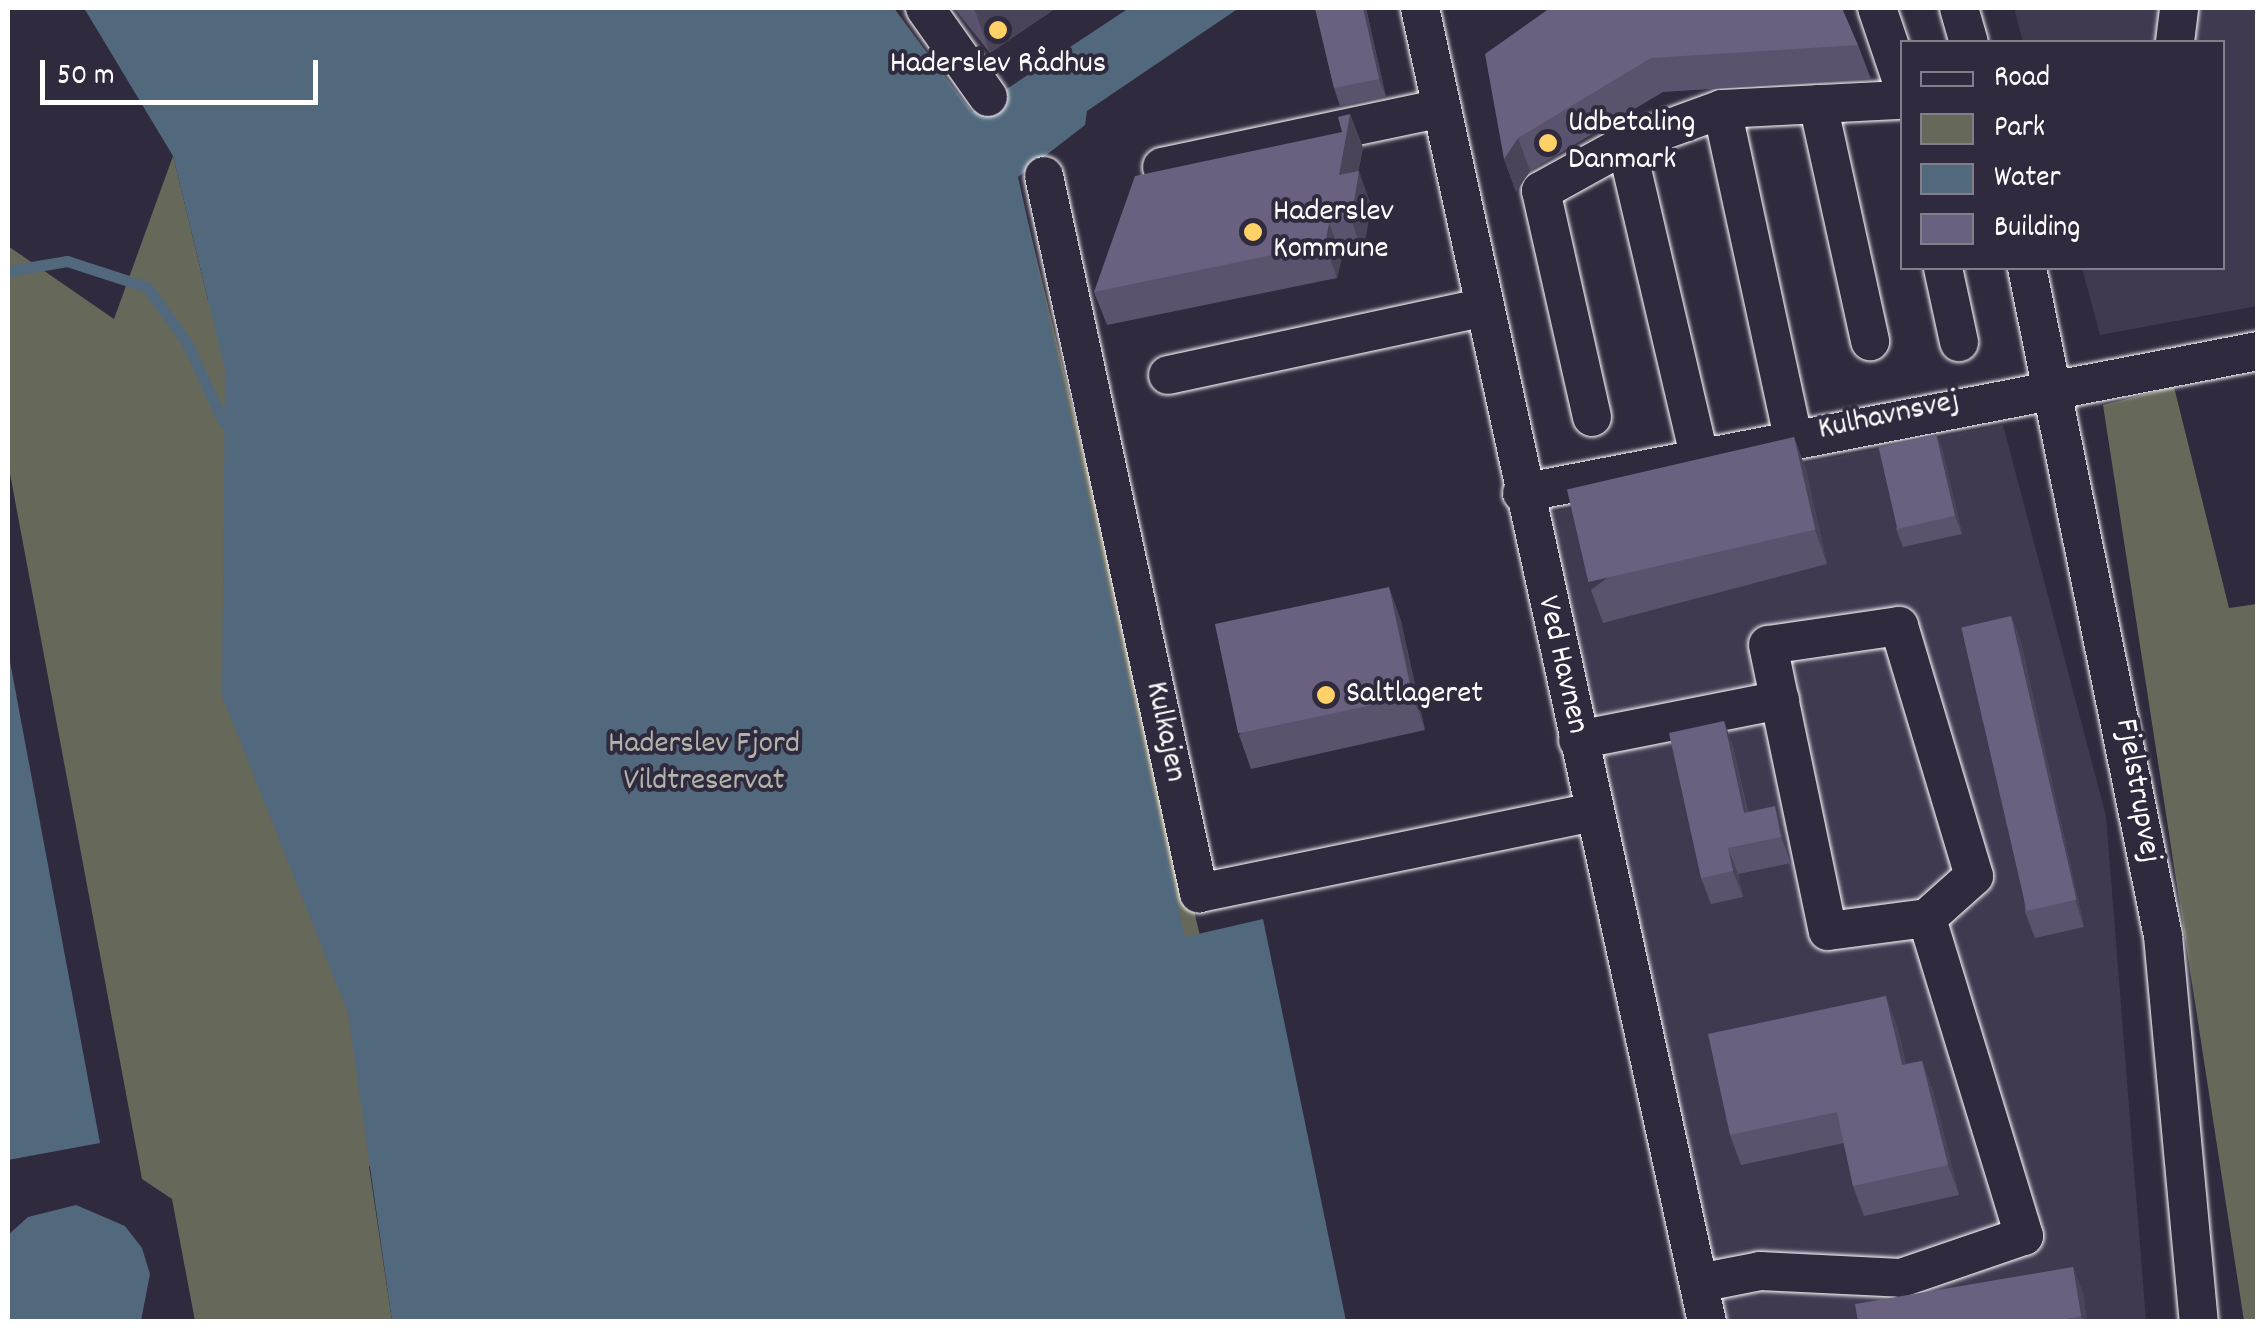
<!DOCTYPE html>
<html>
<head>
<meta charset="utf-8">
<style>
	body { margin:0 }
	#map { position:relative; width:2265px; height:1329px; overflow:hidden; background:#2f2a3d; font-family:Dekko,sans-serif }
	div>[style] { position:absolute }
	.built>* { inset:0; background:#403a51 }
	.green>* { inset:0; background:#66685a }
	.water>* { inset:0; background:#52687d }
	.stream>* { height:11px; margin:-5.5px; padding:0 5.5px; transform-origin:5.5px; border-radius:5.5px; background:#52687d }
	.roads { filter:drop-shadow(0 0 2px #fff) drop-shadow(0 0 2px #fff) }
	.minor>* { height:38px; margin:-19px; padding:0 19px; transform-origin:19px; border-radius:19px; background:#2f2a3d }
	.wall>* { inset:0; background:#5a536d }
	.shaded-wall>* { inset:0; background:#4a4459 }
	.building>* { inset:0; background:#69617f; transform-origin:0 0 }
	.dots>* { width:28px; height:28px; translate:-50% -50%; box-sizing:border-box; border:5px solid #2f2a3d; border-radius:50% }
	span { translate:-50% -50%; white-space:nowrap; text-align:center; line-height:1.15; -webkit-text-stroke:8px #2f2a3d; paint-order:stroke }
	.poi-label { font-size:32px; color:#fff }
	.left { translate:0 -50%; text-align:left }
	.street-label { font-size:32px; color:#fff }
	.park-label { font-size:32px; color:#b2b4ac }
	.frame { position:absolute; inset:0; border:10px solid #fff; pointer-events:none }
	.legend { position:absolute; left:1900px; top:40px; width:325px; height:230px; box-sizing:border-box; background:#2f2a3d; border:2px solid #827f8b; margin:0; padding:12px 18px; list-style:none; font-size:30px; color:#fff }
	.legend li { display:flex; align-items:center; gap:20px; height:50px }
	.legend b { width:50px; border:2px solid #827f8b }
	.scale { position:absolute; left:40px; top:60px; width:278px; height:45px; box-sizing:border-box; border:5px solid #fff; border-top:0; padding-left:12px; font-size:30px; line-height:35px; white-space:nowrap; color:#fff; -webkit-text-stroke:8px #2f2a3d; paint-order:stroke }
</style>
</head>
<body>
<div id="map">
	<div class="built">
		<i style="clip-path:polygon(2014px 8px,2257px 8px,2257px 306px,2100px 335px,2082px 268px,2222px 268px,2222px 42px,2023px 42px)"></i>
		<i style="clip-path:polygon(2003px 425px,2106px 816px,2146px 1321px,1710px 1321px,1538px 515px)"></i>
	</div>
	<div class="green">
		<i style="clip-path:polygon(100px 8px,894px 8px,1017px 177px,1293px 1321px,369px 1166px,392px 1321px,195px 1321px,172px 1199px,142px 1179px,8px 463px,8px 246px,114px 319px,173px 156px,208px 300px,208px 156px)"></i>
		<i style="clip-path:polygon(2174px 387px,2229px 608px,2257px 604px,2257px 1321px,2244px 1321px,2103px 405px)"></i>
	</div>
	<div class="water">
		<i style="clip-path:polygon(84px 8px,893px 8px,972px 112px,1129px 8px,1239px 8px,1087px 111px,1085px 125px,1018px 177px,1185px 937px,1263px 919px,1346px 1321px,392px 1321px,348px 1013px,222px 696px,225px 370px,173px 156px)"></i>
		<i style="clip-path:polygon(8px 651px,100px 1143px,8px 1160px)"></i>
		<i style="clip-path:polygon(76px 1205px,125px 1226px,142px 1248px,150px 1274px,141px 1321px,8px 1321px,8px 1235px,28px 1217px)"></i>
	</div>
	<div class="stream">
		<i style="left:8px;top:271px;width:60px;rotate:-9.6deg"></i>
		<i style="left:67px;top:261px;width:84px;rotate:18deg"></i>
		<i style="left:147px;top:287px;width:69px;rotate:54.5deg"></i>
		<i style="left:187px;top:343px;width:88px;rotate:65.2deg"></i>
	</div>
	<div class="roads">
		<div class="minor">
			<i style="left:925px;top:8px;width:109px;rotate:54.7deg"></i>
			<i style="left:1420px;top:8px;width:1345px;rotate:77.68deg"></i>
			<i style="left:1877px;top:8px;width:78px;rotate:71.3deg"></i>
			<i style="left:1959px;top:8px;width:35px;rotate:74deg"></i>
			<i style="left:2175px;top:42px;width:34px;rotate:-83deg"></i>
			<i style="left:1818px;top:104px;width:243px;rotate:77.6deg"></i>
			<i style="left:1722px;top:109px;width:336px;rotate:77.8deg"></i>
			<i style="left:1626px;top:144px;width:320px;rotate:76.8deg"></i>
			<i style="left:1162px;top:167px;width:285px;rotate:-11.9deg"></i>
			<i style="left:1044px;top:176px;width:734px;rotate:77.8deg"></i>
			<i style="left:1199px;top:893px;width:404px;rotate:-11.6deg"></i>
			<i style="left:1943px;top:268px;width:76px;rotate:77.8deg"></i>
			<i style="left:2027px;top:268px;width:682px;rotate:78.49deg"></i>
			<i style="left:2163px;top:936px;width:388px;rotate:84.7deg"></i>
			<i style="left:1168px;top:375px;width:323px;rotate:-12.1deg"></i>
			<i style="left:1592px;top:417px;width:232px;rotate:-102.7deg"></i>
			<i style="left:1541px;top:191px;width:97px;rotate:-28.9deg"></i>
			<i style="left:1626px;top:144px;width:102px;rotate:-20deg"></i>
			<i style="left:1722px;top:109px;width:180px;rotate:-2.9deg"></i>
			<i style="left:1522px;top:493px;width:750px;rotate:-10.92deg"></i>
			<i style="left:1578px;top:740px;width:206px;rotate:-11.2deg"></i>
			<i style="left:1699px;top:1283px;width:62px;rotate:-11.1deg"></i>
			<i style="left:1760px;top:1271px;width:141px;rotate:2.8deg"></i>
			<i style="left:1901px;top:1278px;width:130px;rotate:-18.9deg"></i>
			<i style="left:2024px;top:1236px;width:332px;rotate:-107deg"></i>
			<i style="left:1927px;top:918px;width:63px;rotate:-41.8deg"></i>
			<i style="left:1974px;top:876px;width:261px;rotate:-106.7deg"></i>
			<i style="left:1899px;top:626px;width:132px;rotate:171.7deg"></i>
			<i style="left:1768px;top:645px;width:292px;rotate:78.2deg"></i>
			<i style="left:1828px;top:931px;width:100px;rotate:-7.5deg"></i>
		</div>
	</div>
	<div class="wall">
		<i style="clip-path:polygon(954px 8px,1056px 8px,990px 53px)"></i>
		<i style="clip-path:polygon(1315px 8px,1366px 8px,1386px 97px,1340px 106px,1334px 88px)"></i>
		<i style="clip-path:polygon(1550px 8px,1858px 45px,1871px 79px,1663px 92px,1530px 171px,1516px 192px,1504px 159px)"></i>
		<i style="clip-path:polygon(1350px 114px,1363px 148px,1358px 172px,1371px 205px,1363px 253px,1342px 257px,1337px 278px,1107px 325px,1094px 292px,1342px 132px)"></i>
		<i style="clip-path:polygon(1936px 434px,1943px 452px,1962px 534px,1903px 547px,1896px 529px)"></i>
		<i style="clip-path:polygon(1794px 437px,1806px 470px,1827px 564px,1603px 623px,1591px 590px)"></i>
		<i style="clip-path:polygon(1389px 587px,1401px 621px,1425px 730px,1251px 769px,1239px 735px)"></i>
		<i style="clip-path:polygon(2011px 616px,2021px 642px,2084px 927px,2035px 938px,2025px 912px)"></i>
		<i style="clip-path:polygon(1724px 721px,1733px 747px,1748px 812px,1784px 833px,1791px 863px,1738px 874px,1743px 897px,1711px 904px,1701px 878px)"></i>
		<i style="clip-path:polygon(1897px 1026px,1906px 1064px,1922px 1061px,1933px 1091px,1959px 1195px,1864px 1216px,1853px 1186px,1844px 1143px,1741px 1165px,1730px 1135px)"></i>
		<i style="clip-path:polygon(2073px 1267px,2083px 1294px,2087px 1322px,1858px 1322px)"></i>
	</div>
	<div class="shaded-wall">
		<i style="clip-path:polygon(974px 8px,1056px 8px,990px 53px)"></i>
		<i style="clip-path:polygon(1363px 8px,1366px 8px,1386px 97px,1379px 79px)"></i>
		<i style="clip-path:polygon(1350px 114px,1363px 148px,1351px 209px,1339px 175px)"></i>
		<i style="clip-path:polygon(1518px 138px,1530px 171px,1516px 192px,1504px 159px)"></i>
		<i style="clip-path:polygon(1359px 171px,1371px 205px,1363px 253px,1351px 219px)"></i>
		<i style="clip-path:polygon(1329px 223px,1342px 257px,1337px 278px,1325px 244px)"></i>
		<i style="clip-path:polygon(1936px 434px,1943px 452px,1962px 534px,1955px 516px)"></i>
		<i style="clip-path:polygon(1794px 437px,1806px 470px,1827px 564px,1815px 530px)"></i>
		<i style="clip-path:polygon(1389px 587px,1401px 621px,1425px 730px,1413px 696px)"></i>
		<i style="clip-path:polygon(2011px 616px,2021px 642px,2084px 927px,2075px 900px)"></i>
		<i style="clip-path:polygon(1724px 721px,1733px 747px,1753px 839px,1744px 813px)"></i>
		<i style="clip-path:polygon(1775px 806px,1784px 833px,1791px 863px,1781px 837px)"></i>
		<i style="clip-path:polygon(1728px 848px,1738px 874px,1743px 897px,1733px 871px)"></i>
		<i style="clip-path:polygon(1886px 996px,1897px 1026px,1913px 1095px,1902px 1065px)"></i>
		<i style="clip-path:polygon(1922px 1061px,1933px 1091px,1959px 1195px,1948px 1165px)"></i>
		<i style="clip-path:polygon(2073px 1267px,2083px 1294px,2087px 1322px,2083px 1322px,2081px 1316px)"></i>
	</div>
	<div class="building">
		<i style="clip-path:polygon(1315px 8px,1363px 8px,1379px 79px,1334px 88px)"></i>
		<i style="clip-path:polygon(1550px 8px,1842px 8px,1858px 45px,1651px 58px,1518px 138px,1504px 159px,1485px 54px)"></i>
		<i style="clip-path:polygon(1350px 114px,1339px 175px,1359px 171px,1351px 219px,1329px 223px,1325px 244px,1094px 292px,1135px 176px,1342px 132px,1338px 117px)"></i>
		<i style="left:1936px;top:434px;width:84px;height:59px;rotate:77deg"></i>
		<i style="left:1794px;top:437px;width:95px;height:233px;rotate:77deg"></i>
		<i style="left:1389px;top:587px;width:112px;height:178px;rotate:78deg"></i>
		<i style="left:2011px;top:616px;width:291px;height:51px;rotate:77deg"></i>
		<i style="clip-path:polygon(1724px 721px,1744px 813px,1775px 806px,1781px 837px,1728px 848px,1733px 871px,1701px 878px,1669px 733px)"></i>
		<i style="clip-path:polygon(1886px 996px,1902px 1065px,1922px 1061px,1948px 1165px,1853px 1186px,1837px 1112px,1730px 1135px,1708px 1034px)"></i>
		<i style="clip-path:polygon(2073px 1267px,2081px 1316px,2051px 1322px,1858px 1322px,1855px 1304px)"></i>
	</div>
	<div class="dots">
		<i style="left:998px;top:30px;background:#ffd166"></i>
		<i style="left:1548px;top:143px;background:#ffd166"></i>
		<i style="left:1253px;top:232px;background:#ffd166"></i>
		<i style="left:1326px;top:695px;background:#ffd166"></i>
	</div>
	<div class="poi-label">
		<span style="left:998px;top:65px">Haderslev Rådhus</span>
		<span class="left" style="left:1568px;top:143px">Udbetaling<br>Danmark</span>
		<span class="left" style="left:1273px;top:232px">Haderslev<br>Kommune</span>
		<span class="left" style="left:1346px;top:695px">Saltlageret</span>
	</div>
	<div class="street-label">
		<span style="left:1889px;top:417px;rotate:-12deg">Kulhavnsvej</span>
		<span style="left:1561px;top:665px;rotate:77deg">Ved Havnen</span>
		<span style="left:1164px;top:732px;rotate:78deg">Kulkajen</span>
		<span style="left:2136px;top:791px;rotate:80deg">Fjelstrupvej</span>
	</div>
	<div class="park-label">
		<span style="left:704px;top:764px">Haderslev Fjord<br>Vildtreservat</span>
	</div>
	<div class="frame"></div>
	<ul class="legend">
	<li><b style="height:12px;background:#2f2a3d"></b>Road</li>
	<li><b style="height:28px;background:#66685a"></b>Park</li>
	<li><b style="height:28px;background:#52687d"></b>Water</li>
	<li><b style="height:28px;background:#69617f"></b>Building</li>
	</ul>
	<div class="scale">50 m</div>
</div>
</body>
</html>
